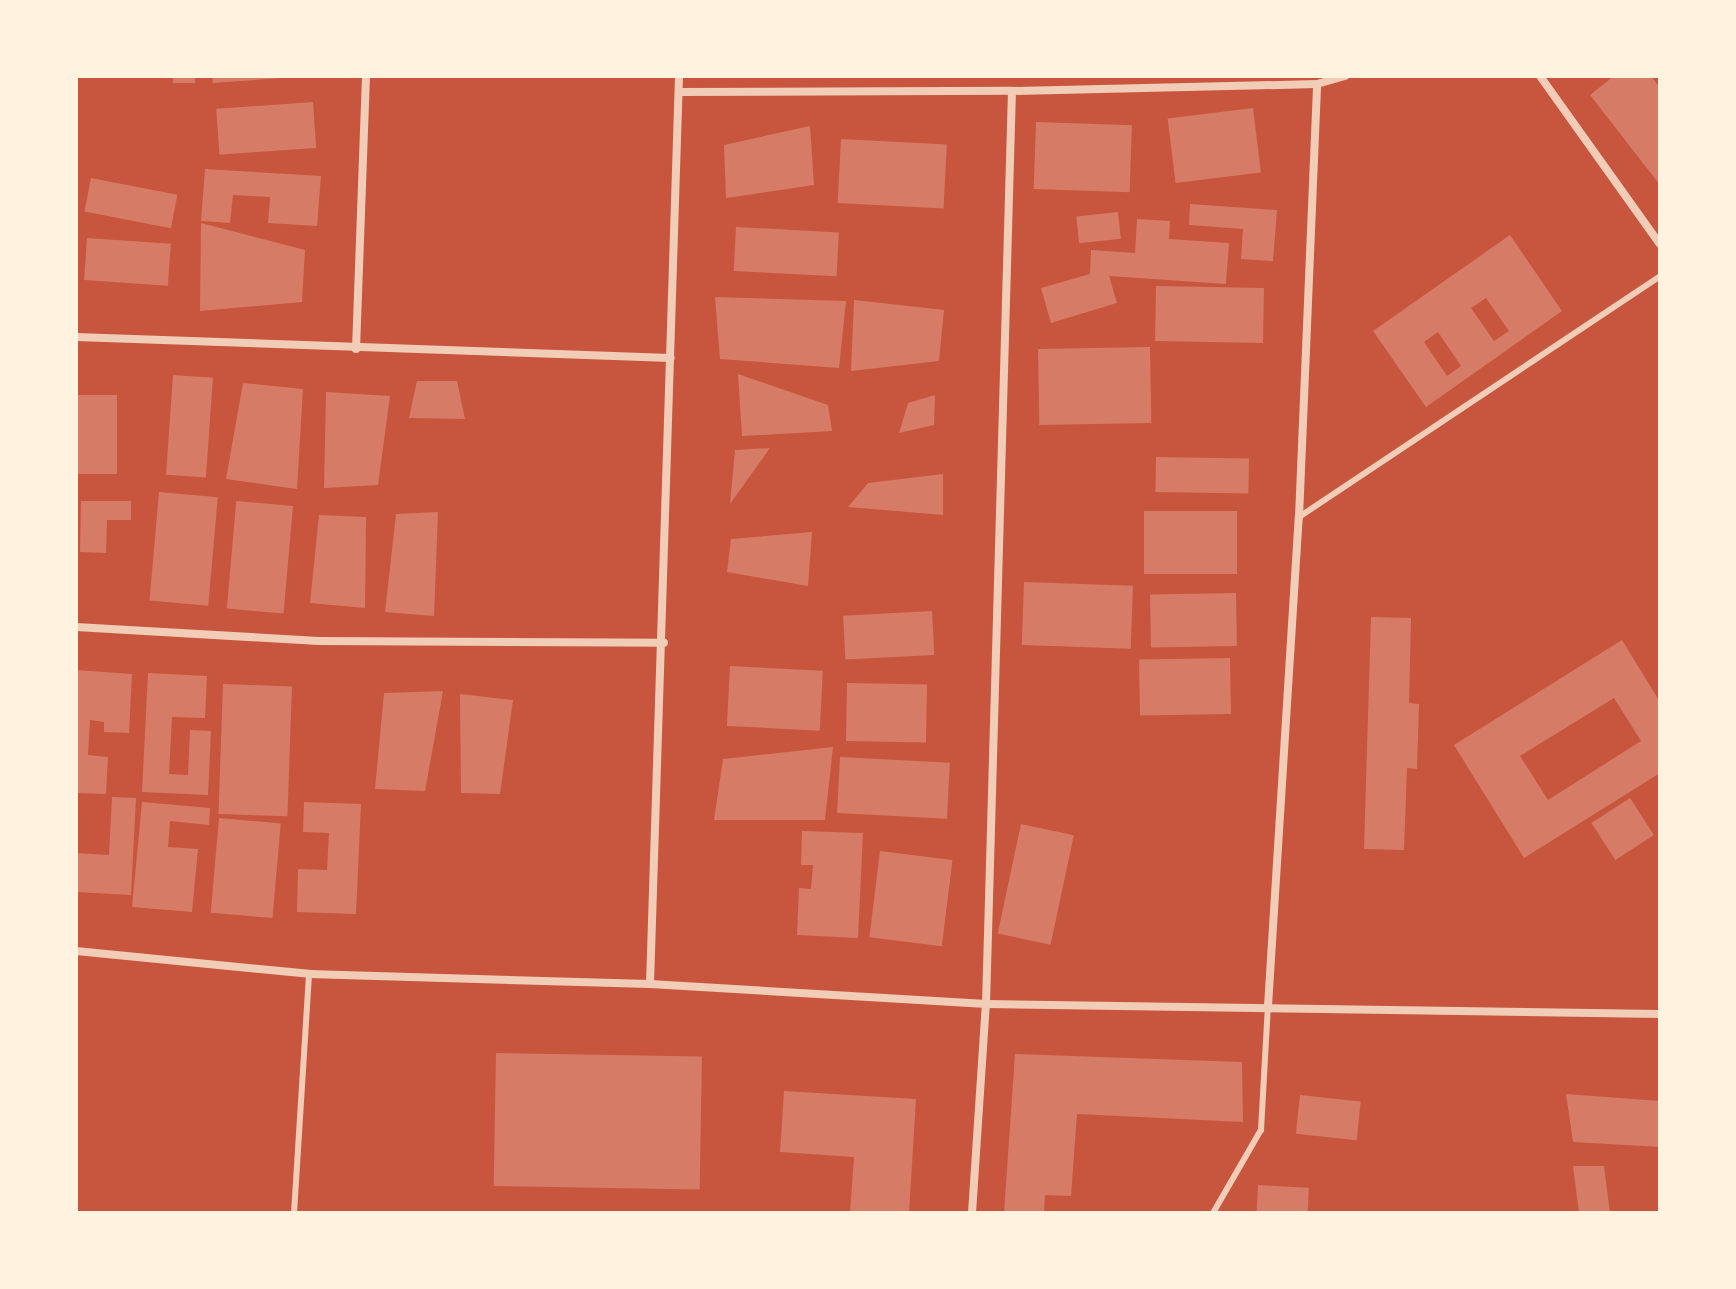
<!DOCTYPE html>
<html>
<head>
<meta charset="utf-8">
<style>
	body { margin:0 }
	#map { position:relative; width:1736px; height:1289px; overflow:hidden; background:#c8553d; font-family:Barlow,sans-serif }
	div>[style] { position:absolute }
	.building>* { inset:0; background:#d67c66; transform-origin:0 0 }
	.service>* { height:6px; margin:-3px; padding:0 3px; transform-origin:3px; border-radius:3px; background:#f1ccb7 }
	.minor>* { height:8px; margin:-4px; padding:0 4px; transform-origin:4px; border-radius:4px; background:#f1ccb7 }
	span { translate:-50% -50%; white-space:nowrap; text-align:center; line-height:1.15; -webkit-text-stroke:6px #fff3e0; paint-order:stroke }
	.frame { position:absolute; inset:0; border:78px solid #fff3e0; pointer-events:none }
</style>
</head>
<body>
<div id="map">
	<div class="building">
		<i style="left:173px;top:76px;width:22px;height:7px"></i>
		<i style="clip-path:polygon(212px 76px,311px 76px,213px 83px)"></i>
		<i style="clip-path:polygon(1614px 76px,1651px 76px,1660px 88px,1660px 185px,1590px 95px)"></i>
		<i style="left:313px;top:102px;width:46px;height:97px;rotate:86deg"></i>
		<i style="left:1253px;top:108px;width:65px;height:86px;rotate:83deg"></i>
		<i style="left:1036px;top:122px;width:96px;height:67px;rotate:2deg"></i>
		<i style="clip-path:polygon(810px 126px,814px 185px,726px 198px,724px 145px)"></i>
		<i style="left:841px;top:139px;width:106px;height:64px;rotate:3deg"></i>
		<i style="clip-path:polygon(205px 169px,321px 176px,317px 226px,268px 223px,270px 197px,233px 195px,230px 223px,201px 221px)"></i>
		<i style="left:91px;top:178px;width:88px;height:34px;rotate:11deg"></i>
		<i style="clip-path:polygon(1190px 204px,1277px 210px,1273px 261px,1241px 259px,1243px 229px,1189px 225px)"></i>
		<i style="left:1118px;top:212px;width:27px;height:42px;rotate:84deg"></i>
		<i style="clip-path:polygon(1137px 219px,1170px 221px,1169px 239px,1229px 243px,1226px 284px,1109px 276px,1117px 303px,1051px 323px,1041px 288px,1090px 274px,1091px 250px,1135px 253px)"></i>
		<i style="clip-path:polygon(201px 223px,305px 250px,302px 302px,200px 311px)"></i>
		<i style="left:736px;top:227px;width:103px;height:44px;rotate:3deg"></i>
		<i style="clip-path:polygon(evenodd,1510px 235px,1562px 311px,1426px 407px,1373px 331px,1510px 235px,1486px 298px,1509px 331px,1494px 341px,1471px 308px,1486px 298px,1510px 235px,1438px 332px,1461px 366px,1447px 376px,1424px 342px,1438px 332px)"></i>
		<i style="left:87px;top:238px;width:84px;height:42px;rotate:4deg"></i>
		<i style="left:1156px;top:286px;width:108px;height:55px;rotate:1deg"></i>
		<i style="clip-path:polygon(715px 297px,846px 301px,839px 368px,720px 359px)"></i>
		<i style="clip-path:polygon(854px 300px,944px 310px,939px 361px,851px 371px)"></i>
		<i style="left:1150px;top:347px;width:76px;height:112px;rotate:89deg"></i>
		<i style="clip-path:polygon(738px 374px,828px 405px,832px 431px,742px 436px)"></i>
		<i style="left:173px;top:375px;width:40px;height:100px;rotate:4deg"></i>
		<i style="clip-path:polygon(417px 381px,457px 381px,465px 419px,409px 418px)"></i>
		<i style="clip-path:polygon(243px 383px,303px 389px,297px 489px,226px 479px)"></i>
		<i style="clip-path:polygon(326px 392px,390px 396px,378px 485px,324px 488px)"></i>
		<i style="left:76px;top:395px;width:41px;height:79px"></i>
		<i style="clip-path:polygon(935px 395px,934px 425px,899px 433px,908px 403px)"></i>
		<i style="clip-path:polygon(770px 448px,730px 504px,735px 450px)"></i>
		<i style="left:1156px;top:457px;width:93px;height:35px;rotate:1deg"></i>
		<i style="clip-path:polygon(943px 474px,943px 515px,848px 507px,868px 483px)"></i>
		<i style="left:159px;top:492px;width:59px;height:109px;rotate:5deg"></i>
		<i style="clip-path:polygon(81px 501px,131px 501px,131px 520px,107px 520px,106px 553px,80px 552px)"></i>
		<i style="left:293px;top:506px;width:108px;height:57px;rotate:95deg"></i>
		<i style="left:1144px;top:511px;width:93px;height:63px"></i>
		<i style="clip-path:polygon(438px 512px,434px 616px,385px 612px,396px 514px)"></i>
		<i style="clip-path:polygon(319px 515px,366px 517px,365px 608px,310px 603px)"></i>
		<i style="clip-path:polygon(812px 532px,808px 586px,727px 572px,731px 539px)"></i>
		<i style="left:1024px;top:582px;width:109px;height:63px;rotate:2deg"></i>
		<i style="left:1236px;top:593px;width:53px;height:86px;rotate:89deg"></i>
		<i style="left:932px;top:611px;width:44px;height:89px;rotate:87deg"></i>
		<i style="clip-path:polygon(1371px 617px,1411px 618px,1409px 703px,1419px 704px,1417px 769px,1407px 768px,1404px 850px,1364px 849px)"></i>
		<i style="clip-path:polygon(evenodd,1622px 640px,1660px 702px,1660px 773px,1524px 858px,1454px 745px,1622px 640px,1614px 698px,1641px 741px,1548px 800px,1520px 756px,1614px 698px)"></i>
		<i style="left:1230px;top:658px;width:56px;height:91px;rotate:89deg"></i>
		<i style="left:730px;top:666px;width:93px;height:60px;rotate:3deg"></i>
		<i style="clip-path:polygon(76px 670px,132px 674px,129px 733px,104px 732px,104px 722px,90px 720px,88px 755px,108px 757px,106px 794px,76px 793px)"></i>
		<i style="clip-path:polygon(148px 673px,207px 676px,205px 718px,172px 717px,169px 774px,188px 775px,190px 730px,211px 731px,208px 795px,142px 792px)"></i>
		<i style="left:847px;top:683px;width:80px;height:58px;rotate:1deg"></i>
		<i style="left:223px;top:684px;width:69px;height:130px;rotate:2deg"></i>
		<i style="clip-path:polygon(443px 691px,425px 791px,375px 789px,384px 693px)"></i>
		<i style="clip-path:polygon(460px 694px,513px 700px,500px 794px,461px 793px)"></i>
		<i style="clip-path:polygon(833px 747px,825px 820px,714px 820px,723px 759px)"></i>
		<i style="left:840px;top:757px;width:110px;height:56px;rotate:3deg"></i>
		<i style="clip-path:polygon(112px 797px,136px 798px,131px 895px,76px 892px,76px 853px,109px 855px)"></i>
		<i style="left:1630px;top:798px;width:44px;height:46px;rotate:57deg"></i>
		<i style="clip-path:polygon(142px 802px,210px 808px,209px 825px,170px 821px,168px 847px,198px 849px,192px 912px,132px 907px)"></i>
		<i style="clip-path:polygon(304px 802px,361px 804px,356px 914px,297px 912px,298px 869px,327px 870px,329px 833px,303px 832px)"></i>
		<i style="left:219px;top:818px;width:62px;height:95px;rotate:5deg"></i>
		<i style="left:1021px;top:824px;width:54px;height:112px;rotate:12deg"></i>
		<i style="clip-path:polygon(802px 831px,863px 833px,858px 938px,797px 935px,799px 888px,811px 889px,813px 865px,801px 865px)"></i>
		<i style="left:880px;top:851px;width:73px;height:87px;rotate:7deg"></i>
		<i style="left:496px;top:1053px;width:206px;height:133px;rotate:1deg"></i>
		<i style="clip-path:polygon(1015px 1054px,1242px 1062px,1243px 1122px,1077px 1114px,1071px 1196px,1045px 1195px,1044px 1213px,1004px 1213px)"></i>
		<i style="clip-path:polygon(784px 1091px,916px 1099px,909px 1213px,850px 1213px,854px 1157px,780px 1152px)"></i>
		<i style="clip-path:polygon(1566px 1094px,1660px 1101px,1660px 1147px,1573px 1142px)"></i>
		<i style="left:1300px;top:1095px;width:61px;height:39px;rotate:6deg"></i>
		<i style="clip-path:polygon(1573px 1166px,1604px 1166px,1610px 1213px,1579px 1213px)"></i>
		<i style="left:1258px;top:1185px;width:51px;height:28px;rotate:3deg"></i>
	</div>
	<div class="service">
		<i style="left:1299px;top:517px;width:434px;rotate:-33.7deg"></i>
		<i style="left:294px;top:1213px;width:239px;rotate:-86.4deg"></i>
		<i style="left:1213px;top:1213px;width:96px;rotate:-60deg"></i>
		<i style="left:1261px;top:1130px;width:124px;rotate:-86.8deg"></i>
	</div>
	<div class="minor">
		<i style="left:1540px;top:76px;width:206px;rotate:54.5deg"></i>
		<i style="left:679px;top:92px;width:333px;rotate:-0.2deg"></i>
		<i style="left:1012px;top:91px;width:305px;rotate:-1.3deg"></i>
		<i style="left:1317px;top:84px;width:29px;rotate:-16deg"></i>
		<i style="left:76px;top:337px;width:595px;rotate:2.02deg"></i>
		<i style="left:356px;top:349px;width:273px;rotate:-87.9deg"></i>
		<i style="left:76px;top:627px;width:243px;rotate:3.3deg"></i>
		<i style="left:319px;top:641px;width:345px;rotate:0.3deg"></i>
		<i style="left:76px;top:951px;width:234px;rotate:5.6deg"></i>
		<i style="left:309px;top:974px;width:341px;rotate:1.7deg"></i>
		<i style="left:650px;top:984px;width:337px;rotate:3.4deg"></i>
		<i style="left:986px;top:1004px;width:674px;rotate:0.85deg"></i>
		<i style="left:650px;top:984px;width:908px;rotate:-88.17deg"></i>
		<i style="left:1268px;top:1006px;width:490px;rotate:-86.4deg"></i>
		<i style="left:1299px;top:517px;width:433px;rotate:-87.6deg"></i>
		<i style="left:972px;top:1213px;width:209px;rotate:-86.2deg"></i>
		<i style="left:986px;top:1004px;width:913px;rotate:-88.37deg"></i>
	</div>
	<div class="frame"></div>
</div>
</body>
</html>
